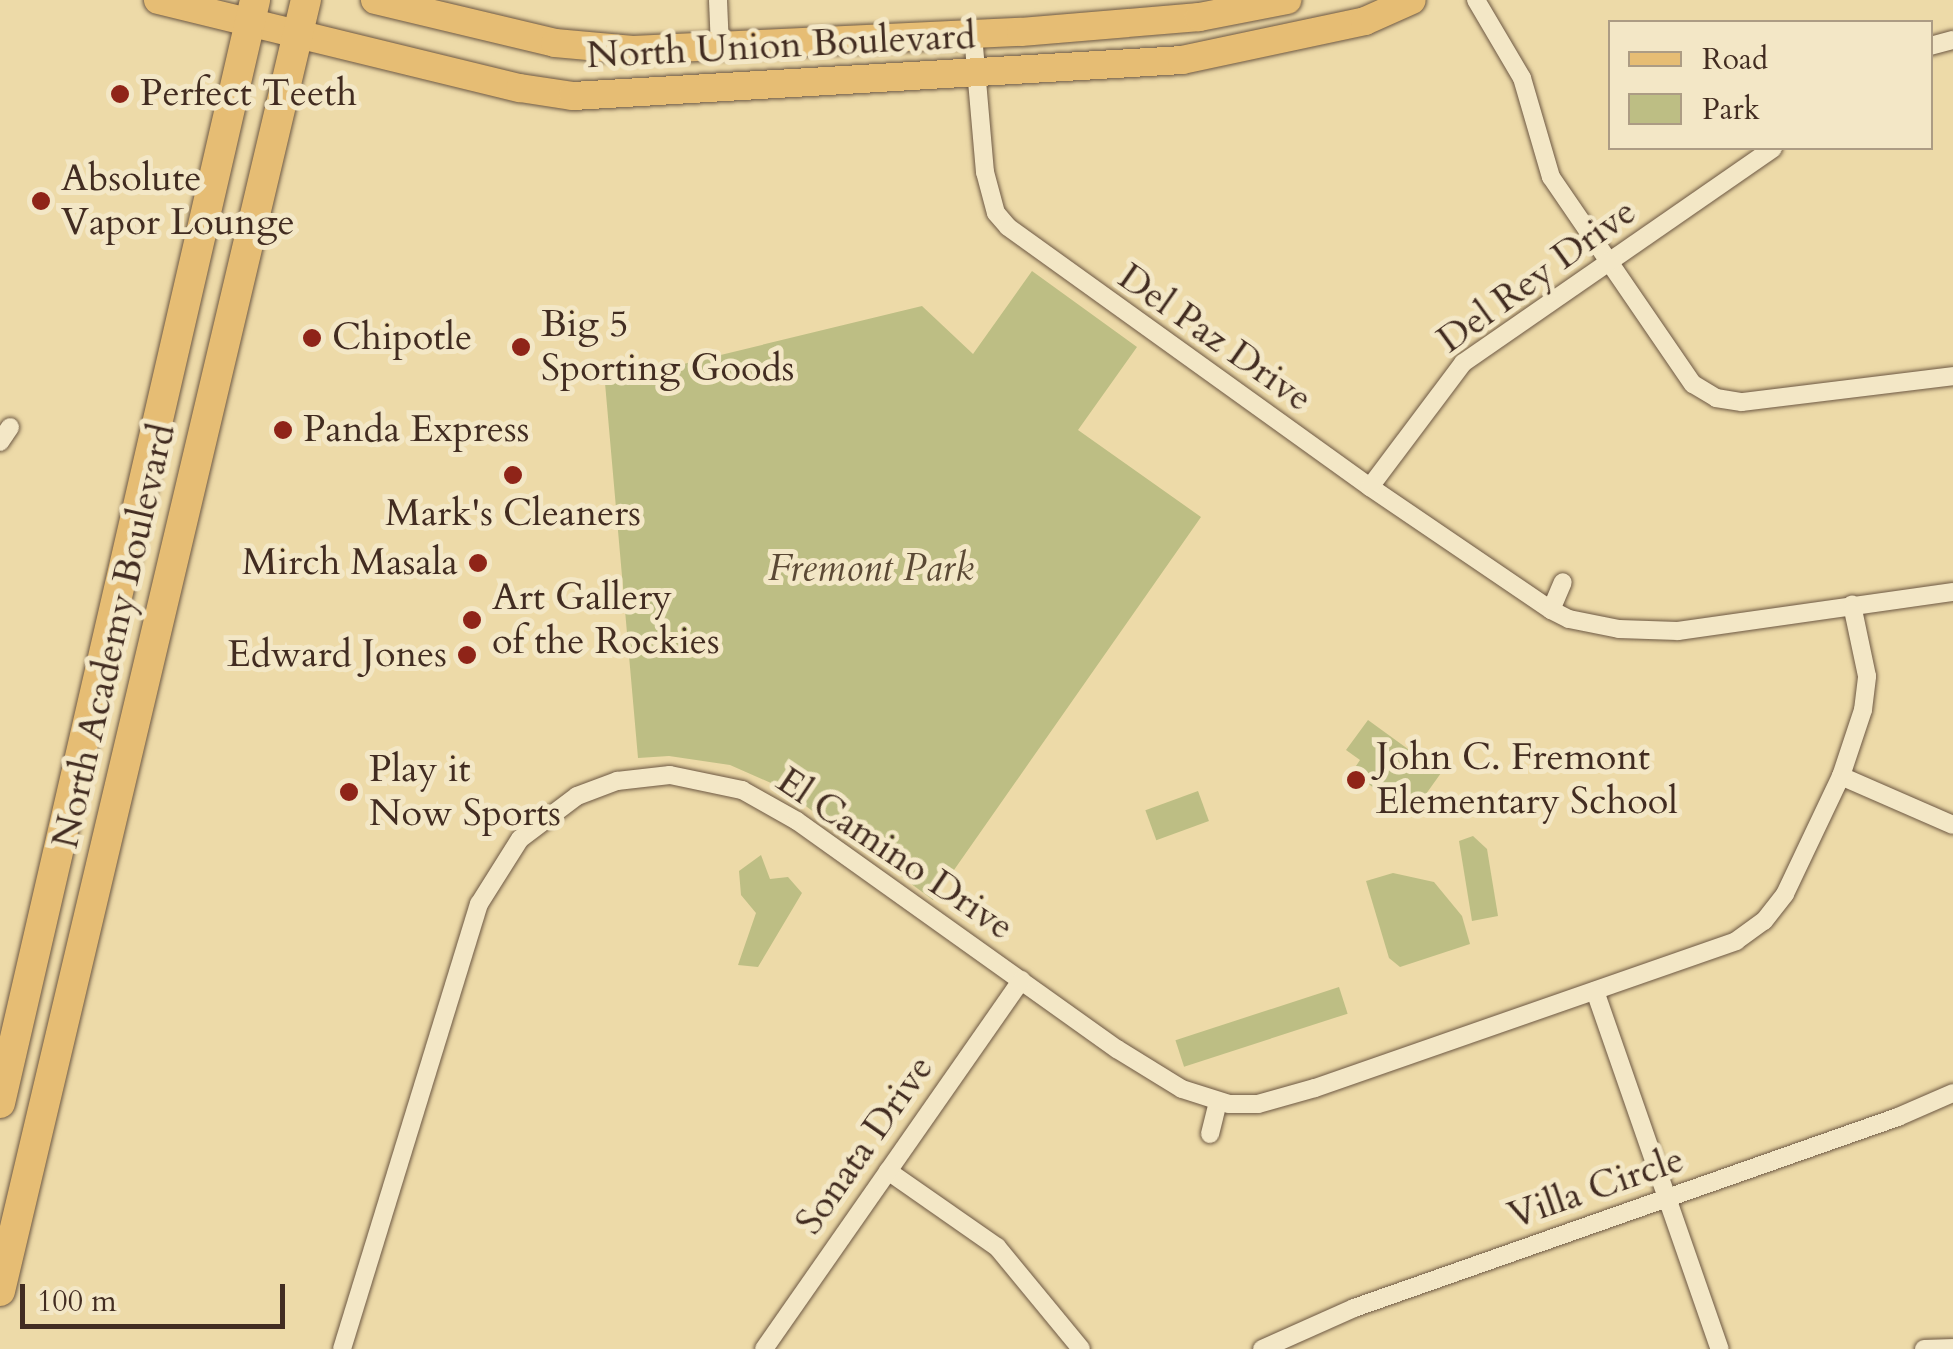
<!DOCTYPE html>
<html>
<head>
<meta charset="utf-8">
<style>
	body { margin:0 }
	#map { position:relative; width:1953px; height:1349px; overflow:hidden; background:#eddaa8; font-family:Cardo,serif }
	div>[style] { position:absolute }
	.green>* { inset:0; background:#bdbe84; transform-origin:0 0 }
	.roads { filter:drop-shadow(0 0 2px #6d5843) drop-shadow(0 0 2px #6d5843) }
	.street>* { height:18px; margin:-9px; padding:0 9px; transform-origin:9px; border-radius:9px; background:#f3e7c6 }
	.primary>* { height:28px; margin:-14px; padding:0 14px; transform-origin:14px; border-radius:14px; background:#e6bd74 }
	.highway>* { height:30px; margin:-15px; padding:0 15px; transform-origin:15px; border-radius:15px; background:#e6bd74 }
	.dots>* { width:28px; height:28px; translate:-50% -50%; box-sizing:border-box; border:5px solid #f3e7c6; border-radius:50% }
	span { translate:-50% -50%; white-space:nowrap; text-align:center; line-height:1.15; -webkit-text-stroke:10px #f3e7c6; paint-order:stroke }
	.street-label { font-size:38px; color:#422c21 }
	.poi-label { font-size:38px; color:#422c21 }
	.left { translate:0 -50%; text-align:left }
	.right { translate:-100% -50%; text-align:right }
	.park-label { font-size:38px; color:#5b4935; font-style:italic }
	.legend { position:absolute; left:1608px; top:20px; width:325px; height:130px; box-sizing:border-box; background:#f3e7c6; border:2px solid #ac9c84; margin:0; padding:12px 18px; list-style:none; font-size:30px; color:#422c21 }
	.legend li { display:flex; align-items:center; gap:20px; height:50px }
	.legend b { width:50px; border:2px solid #ac9c84 }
	.scale { position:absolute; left:20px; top:1284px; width:265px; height:45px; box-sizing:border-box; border:5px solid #422c21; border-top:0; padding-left:12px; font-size:30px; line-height:35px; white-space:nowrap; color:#422c21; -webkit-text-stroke:8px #f3e7c6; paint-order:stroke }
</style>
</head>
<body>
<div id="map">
	<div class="green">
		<i style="clip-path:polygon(1032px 271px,1137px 347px,1078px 430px,1201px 517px,933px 900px,780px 787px,730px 765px,669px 756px,638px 758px,605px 383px,922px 306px,973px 354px)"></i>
		<i style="clip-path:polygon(1368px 720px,1441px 773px,1411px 815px,1352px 772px,1360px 760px,1346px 750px)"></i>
		<i style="left:1198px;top:791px;width:32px;height:56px;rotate:70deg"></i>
		<i style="clip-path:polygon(1473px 836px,1487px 849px,1498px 916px,1472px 921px,1459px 841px)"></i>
		<i style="clip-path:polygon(761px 855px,770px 879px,788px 877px,802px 893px,758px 967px,738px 965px,756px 913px,741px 895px,739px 871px)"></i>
		<i style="clip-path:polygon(1393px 873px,1434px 882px,1462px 916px,1470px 944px,1400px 967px,1389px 958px,1366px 881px)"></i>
		<i style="left:1339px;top:987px;width:28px;height:172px;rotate:72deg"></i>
	</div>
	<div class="roads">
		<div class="street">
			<i style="left:718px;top:0;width:47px;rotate:87.6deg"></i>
			<i style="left:1476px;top:0;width:91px;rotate:59.5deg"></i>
			<i style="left:1522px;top:78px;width:103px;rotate:73.7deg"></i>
			<i style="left:1551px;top:177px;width:251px;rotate:55.6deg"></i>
			<i style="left:1693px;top:384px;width:27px;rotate:31deg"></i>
			<i style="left:1716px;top:398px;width:26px;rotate:9deg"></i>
			<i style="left:1742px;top:402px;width:213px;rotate:-7deg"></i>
			<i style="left:973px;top:35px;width:138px;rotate:85deg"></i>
			<i style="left:985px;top:172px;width:42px;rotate:75deg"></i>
			<i style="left:996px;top:213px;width:18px;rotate:49deg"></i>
			<i style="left:1008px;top:227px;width:446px;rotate:35.7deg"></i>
			<i style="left:1370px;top:487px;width:219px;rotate:34.2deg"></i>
			<i style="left:1551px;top:610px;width:20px;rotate:27deg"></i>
			<i style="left:1569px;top:619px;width:51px;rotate:11.3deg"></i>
			<i style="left:1619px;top:629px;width:59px;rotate:1.9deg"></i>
			<i style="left:1678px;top:631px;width:278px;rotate:-8.1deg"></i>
			<i style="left:1930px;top:46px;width:24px;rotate:-15deg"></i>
			<i style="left:0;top:442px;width:18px;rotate:-56deg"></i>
			<i style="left:1370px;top:487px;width:155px;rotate:-53.1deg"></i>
			<i style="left:1463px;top:363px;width:377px;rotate:-34.7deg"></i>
			<i style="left:1551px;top:610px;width:30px;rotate:-67deg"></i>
			<i style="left:1841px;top:776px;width:122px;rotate:23.6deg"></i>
			<i style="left:1595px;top:991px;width:379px;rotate:70.8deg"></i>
			<i style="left:1210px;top:1134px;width:33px;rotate:-76deg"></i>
			<i style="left:888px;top:1171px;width:133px;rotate:34.9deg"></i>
			<i style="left:997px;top:1247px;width:132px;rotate:50.5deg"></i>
			<i style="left:342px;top:1349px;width:466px;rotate:-72.9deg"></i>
			<i style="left:479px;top:904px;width:77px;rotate:-57.8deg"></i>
			<i style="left:520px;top:839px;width:71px;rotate:-37deg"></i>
			<i style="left:577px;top:796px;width:43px;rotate:-20.6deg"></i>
			<i style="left:617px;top:781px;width:53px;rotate:-6.5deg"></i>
			<i style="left:670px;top:775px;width:74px;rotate:11.8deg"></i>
			<i style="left:742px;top:790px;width:63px;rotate:29.4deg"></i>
			<i style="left:797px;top:821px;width:393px;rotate:35.5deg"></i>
			<i style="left:1117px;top:1049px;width:76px;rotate:31.6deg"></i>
			<i style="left:1182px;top:1089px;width:49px;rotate:17.7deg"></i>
			<i style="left:1229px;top:1104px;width:29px"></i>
			<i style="left:1258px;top:1104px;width:59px;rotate:-15.7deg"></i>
			<i style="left:1315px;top:1088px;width:446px;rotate:-19.2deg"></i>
			<i style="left:1736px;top:941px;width:34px;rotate:-36deg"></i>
			<i style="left:1764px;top:921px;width:34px;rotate:-52deg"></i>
			<i style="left:1785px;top:894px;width:131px;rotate:-64.6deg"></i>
			<i style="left:1841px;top:776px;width:70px;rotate:-71.6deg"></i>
			<i style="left:1863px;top:710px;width:34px;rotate:-83deg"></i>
			<i style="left:1867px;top:676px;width:73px;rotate:-101.9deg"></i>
			<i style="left:764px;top:1349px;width:450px;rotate:-55.1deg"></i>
			<i style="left:1262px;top:1349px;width:101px;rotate:-24deg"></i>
			<i style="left:1354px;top:1308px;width:577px;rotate:-19.35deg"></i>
			<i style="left:1898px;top:1117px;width:60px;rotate:-23.6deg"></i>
			<i style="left:1924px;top:1349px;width:29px;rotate:-2deg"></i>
		</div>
		<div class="primary">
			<i style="left:158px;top:0;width:373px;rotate:13.7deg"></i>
			<i style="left:520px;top:88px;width:54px;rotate:8.6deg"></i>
			<i style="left:573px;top:96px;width:610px;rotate:-3.38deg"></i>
			<i style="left:1182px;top:60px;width:187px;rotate:-12deg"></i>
			<i style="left:1365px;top:21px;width:51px;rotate:-24.1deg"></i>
			<i style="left:375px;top:0;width:185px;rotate:13.4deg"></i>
			<i style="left:555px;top:43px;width:78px;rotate:5.1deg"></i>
			<i style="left:633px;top:50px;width:388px;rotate:-2.7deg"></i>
			<i style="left:1021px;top:32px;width:179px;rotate:-4.8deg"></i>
			<i style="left:1199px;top:17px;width:90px;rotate:-10.9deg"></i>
		</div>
		<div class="highway">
			<i style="left:0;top:1103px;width:1132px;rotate:-76.98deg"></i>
			<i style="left:0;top:1291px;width:1327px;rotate:-76.67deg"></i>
		</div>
	</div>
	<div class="dots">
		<i style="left:120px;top:94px;background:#8f2418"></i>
		<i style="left:41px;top:201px;background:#8f2418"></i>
		<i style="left:312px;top:338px;background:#8f2418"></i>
		<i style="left:521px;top:347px;background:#8f2418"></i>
		<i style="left:283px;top:430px;background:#8f2418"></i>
		<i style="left:513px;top:475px;background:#8f2418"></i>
		<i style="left:478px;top:563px;background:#8f2418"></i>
		<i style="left:472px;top:620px;background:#8f2418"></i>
		<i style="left:467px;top:655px;background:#8f2418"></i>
		<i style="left:1356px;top:780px;background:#8f2418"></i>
		<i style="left:349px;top:792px;background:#8f2418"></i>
	</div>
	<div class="street-label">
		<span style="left:781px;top:46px;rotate:-3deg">North Union Boulevard</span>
		<span style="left:1537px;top:276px;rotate:-36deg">Del Rey Drive</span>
		<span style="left:1215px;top:338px;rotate:35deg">Del Paz Drive</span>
		<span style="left:114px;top:636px;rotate:-77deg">North Academy Boulevard</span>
		<span style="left:895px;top:854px;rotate:34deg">El Camino Drive</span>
		<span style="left:865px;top:1145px;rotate:-55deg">Sonata Drive</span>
		<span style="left:1596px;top:1188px;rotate:-19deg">Villa Circle</span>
	</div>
	<div class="poi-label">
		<span class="left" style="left:140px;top:94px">Perfect Teeth</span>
		<span class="left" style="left:61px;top:201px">Absolute<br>Vapor Lounge</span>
		<span class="left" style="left:541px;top:347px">Big 5<br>Sporting Goods</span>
		<span class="left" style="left:332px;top:338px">Chipotle</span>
		<span class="left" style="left:303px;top:430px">Panda Express</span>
		<span style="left:513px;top:514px">Mark's Cleaners</span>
		<span class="right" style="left:458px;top:563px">Mirch Masala</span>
		<span class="left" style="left:492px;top:620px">Art Gallery<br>of the Rockies</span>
		<span class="right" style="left:447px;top:655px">Edward Jones</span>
		<span class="left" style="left:1376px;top:780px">John C. Fremont<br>Elementary School</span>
		<span class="left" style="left:369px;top:792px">Play it<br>Now Sports</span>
	</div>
	<div class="park-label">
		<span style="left:871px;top:569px">Fremont Park</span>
	</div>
	<ul class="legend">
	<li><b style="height:12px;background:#e6bd74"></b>Road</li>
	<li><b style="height:28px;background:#bdbe84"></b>Park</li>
	</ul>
	<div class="scale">100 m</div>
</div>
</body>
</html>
